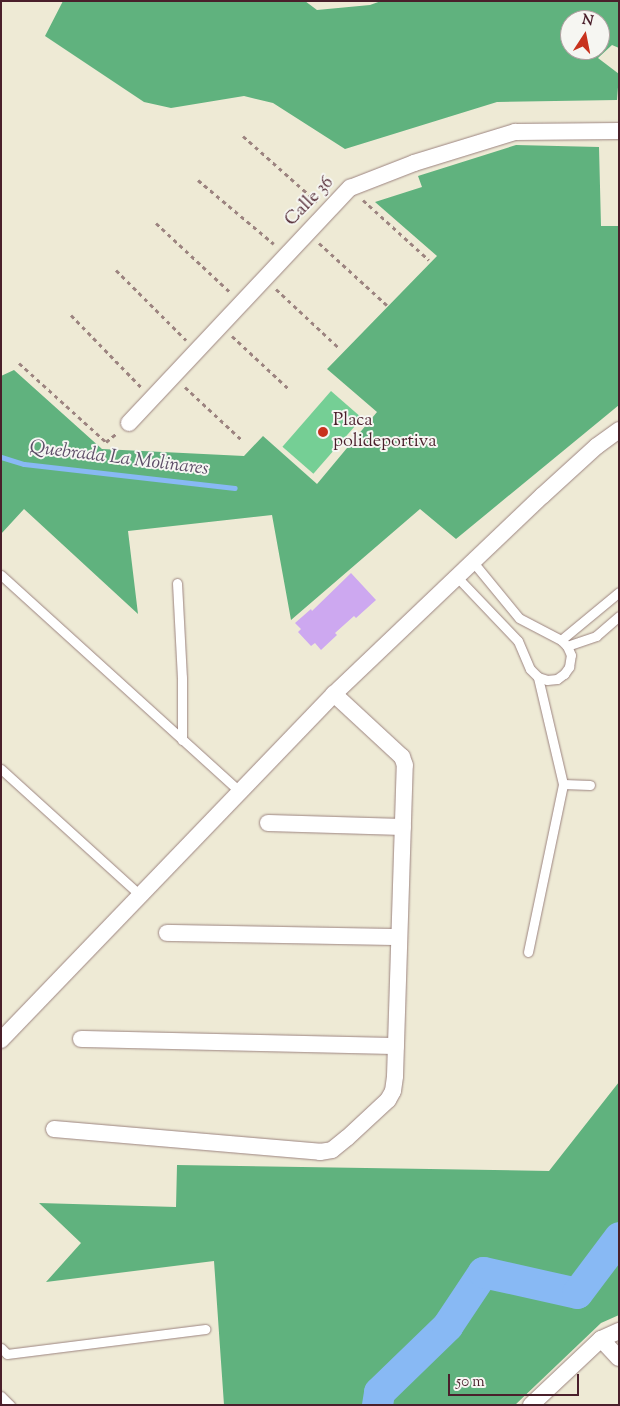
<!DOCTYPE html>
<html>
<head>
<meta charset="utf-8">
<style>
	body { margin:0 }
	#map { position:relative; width:620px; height:1406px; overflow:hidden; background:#eeead5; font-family:"Sorts Mill Goudy",serif }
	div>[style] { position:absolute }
	.green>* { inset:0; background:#75cf95; transform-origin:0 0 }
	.forest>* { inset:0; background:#60b27e }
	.stream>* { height:5px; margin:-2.5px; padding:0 2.5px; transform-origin:2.5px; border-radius:2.5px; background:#88b9f4 }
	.river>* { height:31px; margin:-15.5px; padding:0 15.5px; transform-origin:15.5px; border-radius:15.5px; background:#88b9f4 }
	.building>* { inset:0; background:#cda8f0 }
	.path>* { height:3px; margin-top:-1.5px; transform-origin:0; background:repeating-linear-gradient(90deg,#9c8480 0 4px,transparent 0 8px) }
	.roads { filter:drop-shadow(0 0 1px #9c8480) drop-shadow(0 0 1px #9c8480) }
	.lane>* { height:9px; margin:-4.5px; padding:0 4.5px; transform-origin:4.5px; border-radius:4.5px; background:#fff }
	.street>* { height:16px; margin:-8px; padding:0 8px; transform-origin:8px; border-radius:8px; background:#fff }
	.dots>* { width:14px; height:14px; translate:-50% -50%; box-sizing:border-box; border:2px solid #f6f6f2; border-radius:50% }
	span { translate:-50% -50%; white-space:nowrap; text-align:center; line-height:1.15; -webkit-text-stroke:4px #f6f6f2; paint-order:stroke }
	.street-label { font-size:18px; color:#4a1f2b }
	.poi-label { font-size:18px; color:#4a1f2b }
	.left { translate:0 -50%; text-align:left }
	.water-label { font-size:19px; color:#5d4d67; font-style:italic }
	.frame { position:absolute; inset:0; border:2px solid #4a1f2b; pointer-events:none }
	.north { position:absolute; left:560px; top:10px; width:50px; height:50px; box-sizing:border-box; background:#f6f6f2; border:1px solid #b1a0a2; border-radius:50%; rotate:11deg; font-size:14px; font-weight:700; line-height:20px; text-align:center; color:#4a1f2b }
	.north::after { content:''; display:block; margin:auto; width:18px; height:22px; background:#c8321e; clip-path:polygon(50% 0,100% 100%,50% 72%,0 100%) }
	.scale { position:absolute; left:448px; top:1374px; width:131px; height:22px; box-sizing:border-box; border:2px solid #4a1f2b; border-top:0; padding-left:6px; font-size:15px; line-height:18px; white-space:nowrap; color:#4a1f2b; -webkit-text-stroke:4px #f6f6f2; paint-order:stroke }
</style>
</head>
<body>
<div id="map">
	<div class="green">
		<i style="left:331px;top:391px;width:41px;height:74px;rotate:41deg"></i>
	</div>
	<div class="forest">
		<i style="clip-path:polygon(evenodd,63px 1px,305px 1px,317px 10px,370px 5px,381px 1px,619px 1px,619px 48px,612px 45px,598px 58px,619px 74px,617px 100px,497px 102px,345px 149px,273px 103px,244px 96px,171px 108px,144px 102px,45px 36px,63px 1px,570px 20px,600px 20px,600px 50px,570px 50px,570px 20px)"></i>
		<i style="clip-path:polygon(516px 145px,599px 147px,601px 226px,619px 226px,619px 405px,456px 539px,420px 509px,291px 620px,272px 515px,128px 531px,138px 614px,24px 509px,1px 534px,1px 376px,14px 370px,102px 449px,244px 456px,263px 436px,317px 484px,377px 412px,327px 369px,437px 256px,375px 202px,422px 187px,418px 176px)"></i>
		<i style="clip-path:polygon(619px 1082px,619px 1315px,601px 1323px,515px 1405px,224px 1405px,214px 1261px,46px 1282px,81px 1243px,39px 1203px,176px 1207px,177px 1165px,549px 1171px)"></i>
	</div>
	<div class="stream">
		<i style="left:1px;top:457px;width:24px;rotate:17deg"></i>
		<i style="left:24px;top:464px;width:212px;rotate:6.5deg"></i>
	</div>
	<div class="river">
		<i style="left:377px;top:1405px;width:13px;rotate:-81deg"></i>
		<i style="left:379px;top:1392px;width:95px;rotate:-44.1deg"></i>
		<i style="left:447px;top:1326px;width:65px;rotate:-56.3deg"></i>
		<i style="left:483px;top:1272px;width:96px;rotate:12.6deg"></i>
		<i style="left:577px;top:1293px;width:70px;rotate:-53.1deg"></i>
	</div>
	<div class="building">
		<i style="clip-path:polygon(351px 573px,376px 600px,356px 618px,354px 616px,335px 633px,337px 635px,321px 650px,315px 643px,311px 646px,298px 632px,301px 629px,295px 623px,311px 609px,312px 611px)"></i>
	</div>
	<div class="path">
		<i style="left:243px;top:136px;width:99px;rotate:41.7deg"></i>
		<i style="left:198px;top:180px;width:99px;rotate:40.1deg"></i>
		<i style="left:363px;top:200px;width:89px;rotate:42.3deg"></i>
		<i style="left:156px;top:223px;width:101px;rotate:43deg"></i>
		<i style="left:319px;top:243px;width:92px;rotate:42.4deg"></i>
		<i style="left:116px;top:270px;width:99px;rotate:45deg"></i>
		<i style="left:276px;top:289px;width:86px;rotate:43.1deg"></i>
		<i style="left:71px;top:315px;width:102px;rotate:45.8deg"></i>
		<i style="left:232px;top:336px;width:79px;rotate:43deg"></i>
		<i style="left:19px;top:363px;width:118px;rotate:42.2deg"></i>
		<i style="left:106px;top:442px;width:14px;rotate:-39deg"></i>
		<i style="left:185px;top:387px;width:79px;rotate:43deg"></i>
	</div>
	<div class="roads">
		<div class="lane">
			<i style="left:1px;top:575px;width:321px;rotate:42.2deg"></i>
			<i style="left:457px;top:577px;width:88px;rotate:46.4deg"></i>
			<i style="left:518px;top:641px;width:30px;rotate:67deg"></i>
			<i style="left:530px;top:669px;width:11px;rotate:45deg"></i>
			<i style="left:538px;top:677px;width:9px;rotate:18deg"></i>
			<i style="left:547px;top:680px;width:10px;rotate:-6deg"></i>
			<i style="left:557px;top:679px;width:9px;rotate:-36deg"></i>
			<i style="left:564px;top:674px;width:9px;rotate:-54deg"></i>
			<i style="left:569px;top:667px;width:12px;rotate:-81deg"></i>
			<i style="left:571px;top:655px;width:10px;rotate:-114deg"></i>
			<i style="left:567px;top:646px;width:8px;rotate:-135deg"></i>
			<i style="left:561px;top:640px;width:47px;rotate:-152.4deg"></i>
			<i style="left:519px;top:618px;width:72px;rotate:-129.4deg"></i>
			<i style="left:177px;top:583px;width:95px;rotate:87deg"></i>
			<i style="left:182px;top:678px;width:62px;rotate:90deg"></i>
			<i style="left:561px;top:640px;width:75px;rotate:-39.6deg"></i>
			<i style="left:567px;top:646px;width:31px;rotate:-19deg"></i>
			<i style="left:596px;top:636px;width:30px;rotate:-41deg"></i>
			<i style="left:1px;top:769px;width:188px;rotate:42.2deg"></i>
			<i style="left:563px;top:784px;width:27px;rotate:2deg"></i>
			<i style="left:528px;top:952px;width:172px;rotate:-78.2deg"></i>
			<i style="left:563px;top:784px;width:110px;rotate:-103.2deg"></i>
			<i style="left:1px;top:1348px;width:8px;rotate:45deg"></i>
			<i style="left:7px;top:1354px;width:200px;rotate:-7.2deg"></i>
			<i style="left:1px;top:1396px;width:13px;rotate:45deg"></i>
		</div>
		<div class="street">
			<i style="left:129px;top:423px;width:323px;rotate:-46.8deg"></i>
			<i style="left:350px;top:188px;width:69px;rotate:-21.3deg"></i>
			<i style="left:414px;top:163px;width:106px;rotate:-17.1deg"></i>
			<i style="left:515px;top:132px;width:104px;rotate:-0.6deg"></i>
			<i style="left:268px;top:823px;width:135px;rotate:1.7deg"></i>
			<i style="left:167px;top:933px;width:232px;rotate:1deg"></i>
			<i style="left:81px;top:1039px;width:315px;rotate:1.3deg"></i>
			<i style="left:1px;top:1040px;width:480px;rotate:-46.1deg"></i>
			<i style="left:334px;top:694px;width:287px;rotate:-43.6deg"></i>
			<i style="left:542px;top:496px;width:74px;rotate:-42.3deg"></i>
			<i style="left:597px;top:446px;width:27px;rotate:-36deg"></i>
			<i style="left:54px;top:1129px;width:267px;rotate:4.9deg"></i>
			<i style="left:320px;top:1152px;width:12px;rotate:-9deg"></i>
			<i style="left:332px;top:1150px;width:19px;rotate:-39deg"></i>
			<i style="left:347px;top:1138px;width:56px;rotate:-42.8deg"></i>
			<i style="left:388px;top:1100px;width:10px;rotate:-61deg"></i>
			<i style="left:393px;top:1091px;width:15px;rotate:-82deg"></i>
			<i style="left:395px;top:1076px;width:311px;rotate:-88.2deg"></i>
			<i style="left:405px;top:765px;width:9px;rotate:-111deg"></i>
			<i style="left:402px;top:757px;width:93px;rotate:-137.2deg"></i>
			<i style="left:601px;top:1339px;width:26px;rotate:47deg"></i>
			<i style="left:531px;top:1405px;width:96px;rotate:-43.3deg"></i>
			<i style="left:601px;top:1339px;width:20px;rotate:-24deg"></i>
		</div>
	</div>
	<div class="dots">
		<i style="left:323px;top:432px;background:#c8321e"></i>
	</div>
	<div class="street-label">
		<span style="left:310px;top:202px;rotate:-46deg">Calle 36</span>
	</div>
	<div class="poi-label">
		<span class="left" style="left:333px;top:432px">Placa<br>polideportiva</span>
	</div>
	<div class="water-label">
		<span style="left:119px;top:459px;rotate:7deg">Quebrada La Molinares</span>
	</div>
	<div class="frame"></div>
	<div class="north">N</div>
	<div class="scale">50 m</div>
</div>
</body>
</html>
